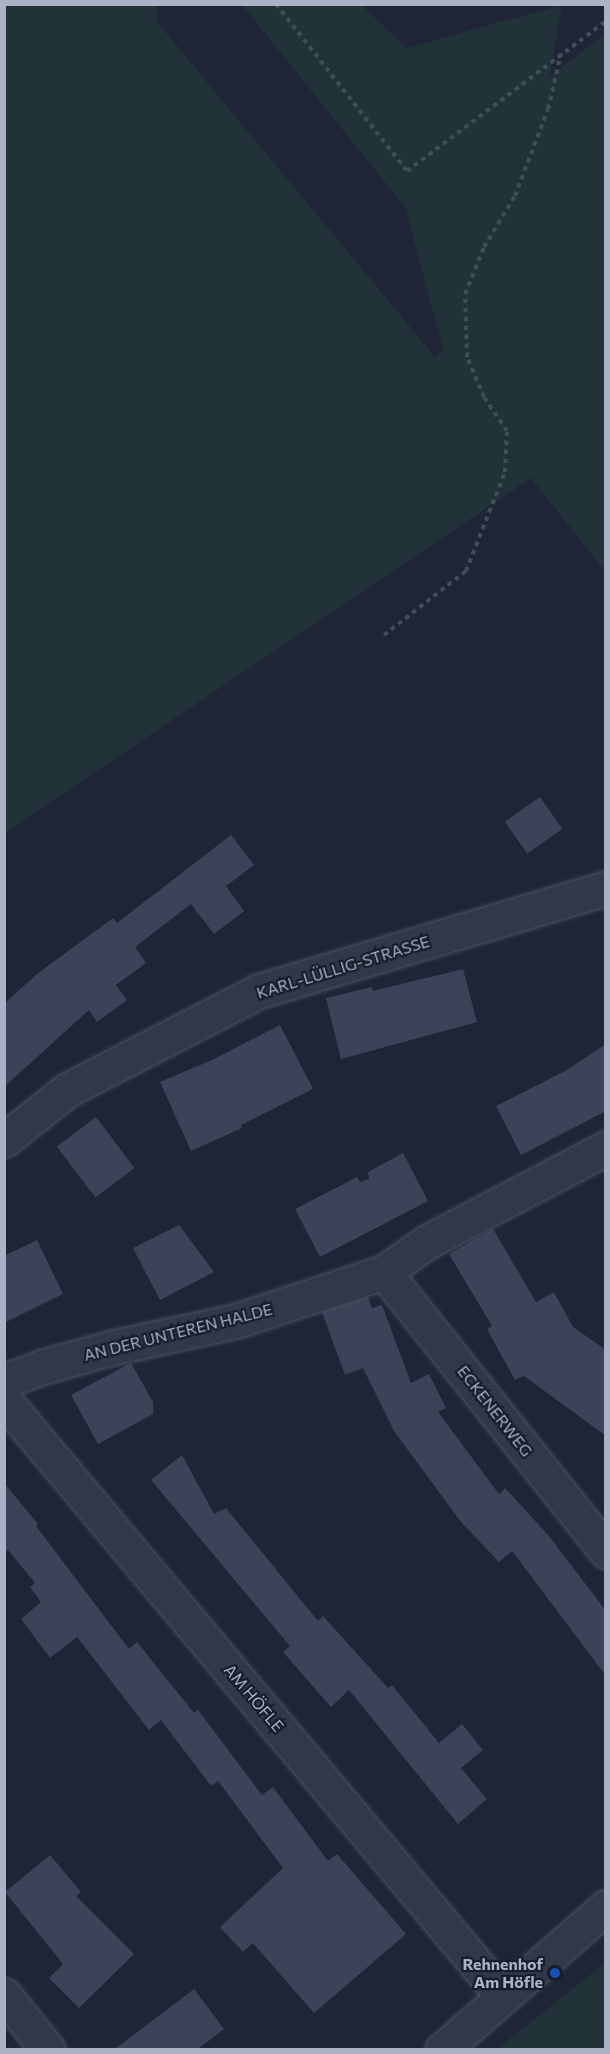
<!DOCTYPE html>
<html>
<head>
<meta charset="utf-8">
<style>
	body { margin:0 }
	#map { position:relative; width:610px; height:2054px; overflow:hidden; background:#1f2537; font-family:Commissioner,sans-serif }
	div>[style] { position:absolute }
	.green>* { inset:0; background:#213238 }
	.building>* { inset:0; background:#3b4358; transform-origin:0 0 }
	.path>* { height:4px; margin-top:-2px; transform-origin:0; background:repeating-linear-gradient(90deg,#3e4f56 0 4.5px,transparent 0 9px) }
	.roads { filter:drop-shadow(0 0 2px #4d5263) drop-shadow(0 0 2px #4d5263) }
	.street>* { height:33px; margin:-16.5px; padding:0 16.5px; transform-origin:16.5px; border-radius:16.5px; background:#323848 }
	.dots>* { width:16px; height:16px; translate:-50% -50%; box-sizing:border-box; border:3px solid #181d2c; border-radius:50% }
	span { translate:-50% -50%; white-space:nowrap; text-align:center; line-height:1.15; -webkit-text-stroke:4.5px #181d2c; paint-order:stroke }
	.street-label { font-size:16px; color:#acb2c5 }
	.poi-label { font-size:16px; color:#acb2c5; font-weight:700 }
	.right { translate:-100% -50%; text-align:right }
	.frame { position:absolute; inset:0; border:6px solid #acb2c5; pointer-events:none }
</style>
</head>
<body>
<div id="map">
	<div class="green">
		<i style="clip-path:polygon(5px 4px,156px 5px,158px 23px,435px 357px,443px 349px,405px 207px,242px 5px,362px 5px,406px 48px,562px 5px,550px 76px,605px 34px,606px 572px,531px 478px,5px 833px)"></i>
		<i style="clip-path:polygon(605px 1963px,605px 2049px,497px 2049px)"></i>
	</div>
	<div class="building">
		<i style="left:540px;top:797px;width:39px;height:43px;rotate:55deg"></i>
		<i style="clip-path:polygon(231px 835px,254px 865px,226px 886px,244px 911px,214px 934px,191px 904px,135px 947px,146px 963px,116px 985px,127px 1000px,97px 1022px,89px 1010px,4px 1087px,4px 1004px,37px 974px,113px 918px,117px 923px)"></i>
		<i style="clip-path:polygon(463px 969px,477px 1022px,341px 1059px,326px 998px,372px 987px,373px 991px)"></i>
		<i style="clip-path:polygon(280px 1025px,313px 1089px,241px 1125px,242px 1128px,191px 1151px,160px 1082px,212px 1060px)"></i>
		<i style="clip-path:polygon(606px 1044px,606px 1111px,521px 1155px,496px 1106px,565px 1071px)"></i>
		<i style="left:96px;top:1117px;width:64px;height:49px;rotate:53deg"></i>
		<i style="clip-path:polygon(403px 1153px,428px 1201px,320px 1257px,295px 1209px,357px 1177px,360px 1182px,369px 1179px,368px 1172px)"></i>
		<i style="clip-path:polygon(179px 1225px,214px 1272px,160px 1300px,133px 1248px)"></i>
		<i style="clip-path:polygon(493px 1229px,536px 1302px,554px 1292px,573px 1327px,606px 1350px,606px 1436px,524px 1376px,515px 1380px,487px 1329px,492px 1326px,449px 1254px)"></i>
		<i style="clip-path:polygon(37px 1240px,63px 1294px,4px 1323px,4px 1256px)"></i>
		<i style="clip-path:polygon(368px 1297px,372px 1308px,382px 1305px,411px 1383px,429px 1374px,446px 1408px,438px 1412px,499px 1494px,505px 1488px,549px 1536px,606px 1611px,606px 1676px,512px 1551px,499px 1562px,461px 1522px,394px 1431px,363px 1368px,345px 1375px,322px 1312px)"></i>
		<i style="clip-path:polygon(131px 1363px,153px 1402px,153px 1414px,98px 1444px,71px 1395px)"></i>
		<i style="clip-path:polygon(182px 1455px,214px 1514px,226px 1508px,318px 1621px,323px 1616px,388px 1688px,392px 1685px,439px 1743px,462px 1724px,483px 1750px,461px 1768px,487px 1799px,458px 1824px,349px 1690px,331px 1707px,283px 1652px,290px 1646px,151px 1480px)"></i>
		<i style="clip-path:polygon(4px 1483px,38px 1524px,36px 1526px,129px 1649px,137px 1642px,194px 1713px,198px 1710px,262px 1795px,273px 1787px,328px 1861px,337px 1854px,406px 1934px,314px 2013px,253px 1943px,243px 1952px,220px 1927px,283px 1868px,218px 1781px,211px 1786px,161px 1720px,149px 1730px,77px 1637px,50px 1658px,21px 1619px,41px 1602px,30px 1587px,35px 1583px,8px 1550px,4px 1553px)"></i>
		<i style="clip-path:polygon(50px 1855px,81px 1892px,76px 1896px,134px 1954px,79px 2008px,49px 1978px,63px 1964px,5px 1892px)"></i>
		<i style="clip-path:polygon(194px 1989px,224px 2029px,198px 2049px,115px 2049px)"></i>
	</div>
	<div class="path">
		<i style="left:276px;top:4px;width:212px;rotate:51.9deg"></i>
		<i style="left:407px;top:171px;width:249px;rotate:-37deg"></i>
		<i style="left:384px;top:635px;width:104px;rotate:-38deg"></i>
		<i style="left:466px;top:571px;width:106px;rotate:-68.5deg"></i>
		<i style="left:505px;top:472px;width:41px;rotate:-87.2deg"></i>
		<i style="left:507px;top:431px;width:41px;rotate:-124.1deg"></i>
		<i style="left:484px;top:397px;width:43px;rotate:-113deg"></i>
		<i style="left:467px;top:357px;width:63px;rotate:-91.8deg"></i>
		<i style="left:465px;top:294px;width:51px;rotate:-68deg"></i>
		<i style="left:484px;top:247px;width:60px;rotate:-58.7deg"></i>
		<i style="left:515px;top:196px;width:93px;rotate:-69.2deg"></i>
		<i style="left:548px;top:109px;width:57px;rotate:-76.7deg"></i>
	</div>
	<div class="roads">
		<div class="street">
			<i style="left:4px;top:1140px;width:80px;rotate:-38.4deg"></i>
			<i style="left:67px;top:1090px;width:216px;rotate:-27.3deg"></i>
			<i style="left:259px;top:991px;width:362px;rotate:-16.5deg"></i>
			<i style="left:384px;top:1272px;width:357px;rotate:51.5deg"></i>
			<i style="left:4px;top:1381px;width:40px;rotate:-20.2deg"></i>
			<i style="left:42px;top:1367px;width:71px;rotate:-15.6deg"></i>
			<i style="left:110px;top:1348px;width:129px;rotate:-12.1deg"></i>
			<i style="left:236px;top:1321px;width:156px;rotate:-18.3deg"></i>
			<i style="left:384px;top:1272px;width:52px;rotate:-34.9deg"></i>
			<i style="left:427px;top:1242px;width:202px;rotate:-27.7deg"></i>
			<i style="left:4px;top:1400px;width:777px;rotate:50.06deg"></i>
			<i style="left:4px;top:1995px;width:70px;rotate:51.3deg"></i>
			<i style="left:442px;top:2050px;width:218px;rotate:-41.1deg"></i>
		</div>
	</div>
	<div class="dots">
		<i style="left:555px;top:1973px;background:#1a4fb4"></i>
	</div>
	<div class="street-label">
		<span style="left:343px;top:967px;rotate:-17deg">KARL-LÜLLIG-STRASSE</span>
		<span style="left:178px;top:1332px;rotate:-14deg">AN DER UNTEREN HALDE</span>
		<span style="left:495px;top:1411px;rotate:52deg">ECKENERWEG</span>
		<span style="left:254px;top:1698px;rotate:50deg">AM HÖFLE</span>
	</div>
	<div class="poi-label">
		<span class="right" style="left:543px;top:1973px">Rehnenhof<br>Am Höfle</span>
	</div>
	<div class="frame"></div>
</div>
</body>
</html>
